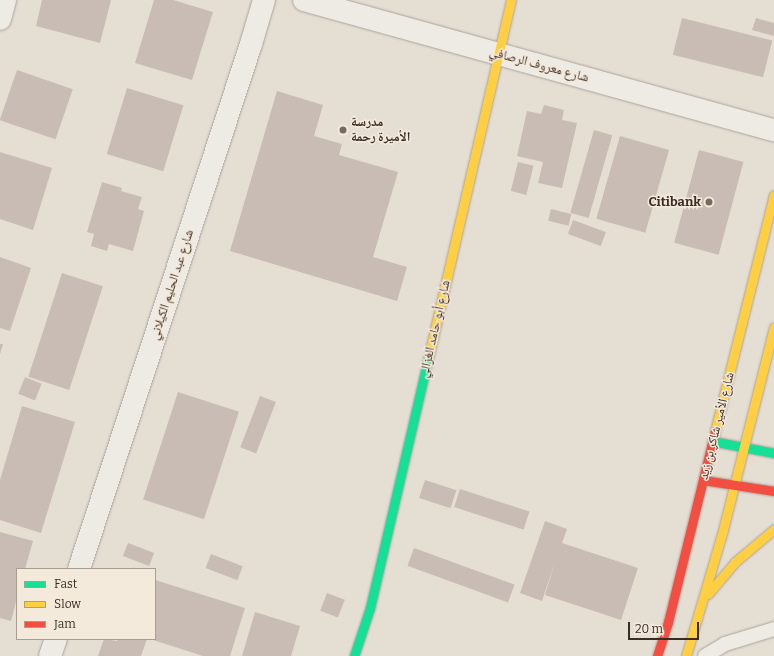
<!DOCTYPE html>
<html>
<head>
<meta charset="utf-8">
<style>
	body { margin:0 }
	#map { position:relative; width:774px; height:656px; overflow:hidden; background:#e5ded3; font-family:Bitter,"Noto Naskh Arabic",serif }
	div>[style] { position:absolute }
	.building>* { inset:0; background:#c9bcb4; transform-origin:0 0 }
	.roads { filter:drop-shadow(0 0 1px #aba39b) drop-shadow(0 0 1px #aba39b) }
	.lane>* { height:14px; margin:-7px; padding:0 7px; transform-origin:7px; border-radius:7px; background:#eeeae4 }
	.street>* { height:22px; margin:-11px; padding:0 11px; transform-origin:11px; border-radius:11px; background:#eeeae4 }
	.fast>* { height:9px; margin:-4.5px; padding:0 4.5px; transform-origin:4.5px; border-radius:4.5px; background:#16e098 }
	.slow>* { height:9px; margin:-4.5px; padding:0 4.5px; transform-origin:4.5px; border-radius:4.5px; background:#ffcf43 }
	.jam>* { height:9px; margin:-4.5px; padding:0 4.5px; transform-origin:4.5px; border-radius:4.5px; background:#f24e42 }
	.dots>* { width:11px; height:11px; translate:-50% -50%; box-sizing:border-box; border:2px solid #f4eadb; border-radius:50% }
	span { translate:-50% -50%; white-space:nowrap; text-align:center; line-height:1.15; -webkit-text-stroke:3px #f4eadb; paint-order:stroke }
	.street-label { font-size:13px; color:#3a2b23 }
	.poi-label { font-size:13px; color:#3a2b23; font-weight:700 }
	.left { translate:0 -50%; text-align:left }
	.right { translate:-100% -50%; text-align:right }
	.legend { position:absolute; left:16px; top:568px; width:140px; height:72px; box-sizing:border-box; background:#f4eadb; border:1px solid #aa9e91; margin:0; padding:5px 7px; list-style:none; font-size:12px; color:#3a2b23 }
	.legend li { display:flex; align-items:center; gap:8px; height:20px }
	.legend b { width:20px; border:1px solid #aa9e91 }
	.scale { position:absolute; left:628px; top:622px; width:71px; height:18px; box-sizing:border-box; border:2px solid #3a2b23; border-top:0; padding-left:5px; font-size:12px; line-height:14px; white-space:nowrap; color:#3a2b23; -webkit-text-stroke:3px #f4eadb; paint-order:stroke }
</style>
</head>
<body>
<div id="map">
	<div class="building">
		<i style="clip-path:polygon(42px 0,111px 0,100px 43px,36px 26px)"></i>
		<i style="clip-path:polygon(154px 0,173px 0,213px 12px,192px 80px,135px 63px)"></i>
		<i style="left:682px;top:18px;width:93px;height:38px;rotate:14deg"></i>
		<i style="clip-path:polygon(756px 18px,774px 23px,774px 36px,752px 30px)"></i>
		<i style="left:17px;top:70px;width:59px;height:53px;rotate:19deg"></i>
		<i style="left:127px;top:88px;width:59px;height:69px;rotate:17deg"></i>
		<i style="clip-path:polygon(277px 91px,323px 105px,314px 136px,342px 144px,339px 155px,398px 172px,373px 257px,407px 267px,397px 301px,230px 251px)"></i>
		<i style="clip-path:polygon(544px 105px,564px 110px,562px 120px,577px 123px,562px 188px,538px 183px,543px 162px,517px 156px,527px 111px,541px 114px)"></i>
		<i style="left:594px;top:130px;width:19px;height:86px;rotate:16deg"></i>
		<i style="left:620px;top:136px;width:51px;height:86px;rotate:16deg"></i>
		<i style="left:699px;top:150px;width:46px;height:96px;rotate:15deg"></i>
		<i style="clip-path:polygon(0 152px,52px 168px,33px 230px,0 219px)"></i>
		<i style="left:518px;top:162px;width:16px;height:30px;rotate:14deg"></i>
		<i style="clip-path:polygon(102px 182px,122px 188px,121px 191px,142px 197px,138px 209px,144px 211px,133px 251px,109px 244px,107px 251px,91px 246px,94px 234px,87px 232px)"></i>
		<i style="left:551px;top:209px;width:21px;height:12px;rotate:14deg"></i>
		<i style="left:573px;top:220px;width:35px;height:15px;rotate:20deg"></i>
		<i style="clip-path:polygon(0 257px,31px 268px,10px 331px,0 328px)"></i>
		<i style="left:62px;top:273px;width:43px;height:109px;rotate:18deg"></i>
		<i style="clip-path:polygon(0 344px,3px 344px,0 354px)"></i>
		<i style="left:25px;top:377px;width:18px;height:18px;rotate:22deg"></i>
		<i style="left:178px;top:392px;width:64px;height:113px;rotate:18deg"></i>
		<i style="left:260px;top:396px;width:17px;height:55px;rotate:21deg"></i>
		<i style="clip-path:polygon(22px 406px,75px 422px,41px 533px,0 520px,0 480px)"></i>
		<i style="left:425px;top:480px;width:33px;height:19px;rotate:18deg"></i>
		<i style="left:460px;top:489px;width:73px;height:19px;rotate:18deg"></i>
		<i style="clip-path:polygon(545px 521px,567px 529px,562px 543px,638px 568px,621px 620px,545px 595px,555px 562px,542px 601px,520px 593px)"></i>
		<i style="clip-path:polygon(0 532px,33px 541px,25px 569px,17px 569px,17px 598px,11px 621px,0 618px)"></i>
		<i style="left:128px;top:543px;width:28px;height:14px;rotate:21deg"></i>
		<i style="left:414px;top:548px;width:107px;height:19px;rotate:20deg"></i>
		<i style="left:211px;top:554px;width:34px;height:15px;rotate:21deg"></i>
		<i style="clip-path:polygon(155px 580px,245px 608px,230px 656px,203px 656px,150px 639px,155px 639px)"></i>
		<i style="left:327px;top:593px;width:19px;height:19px;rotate:21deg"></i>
		<i style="clip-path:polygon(255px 612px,300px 626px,291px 656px,242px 656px)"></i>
		<i style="clip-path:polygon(104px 639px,117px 641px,118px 639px,147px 639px,141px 656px,98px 656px)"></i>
	</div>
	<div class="roads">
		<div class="lane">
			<i style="left:705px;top:656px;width:23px;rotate:-31deg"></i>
			<i style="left:725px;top:644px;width:51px;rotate:-17deg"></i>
		</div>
		<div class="street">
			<i style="left:304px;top:0;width:488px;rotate:15.5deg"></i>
			<i style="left:0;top:19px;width:20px;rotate:-75deg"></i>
			<i style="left:79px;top:569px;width:552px;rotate:-71.86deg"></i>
			<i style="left:251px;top:44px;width:46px;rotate:-73.5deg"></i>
			<i style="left:50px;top:656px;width:18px;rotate:-71deg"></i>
		</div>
		<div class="fast">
			<i style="left:712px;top:441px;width:63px;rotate:11deg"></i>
			<i style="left:354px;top:656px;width:51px;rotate:-71.6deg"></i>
			<i style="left:370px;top:608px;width:260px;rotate:-76.9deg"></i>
		</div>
		<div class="slow">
			<i style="left:429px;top:355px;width:364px;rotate:-77deg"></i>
			<i style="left:715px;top:431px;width:243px;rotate:-76deg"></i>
			<i style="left:708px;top:594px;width:42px;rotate:-49.8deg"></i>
			<i style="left:735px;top:562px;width:51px;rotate:-40.2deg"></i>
			<i style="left:686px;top:656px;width:131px;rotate:-73.6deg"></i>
			<i style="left:723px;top:530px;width:209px;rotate:-75.9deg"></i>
		</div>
		<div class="jam">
			<i style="left:703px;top:480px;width:72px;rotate:8.8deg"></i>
			<i style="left:657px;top:656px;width:36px;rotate:-72deg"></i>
			<i style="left:668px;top:622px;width:197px;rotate:-76.2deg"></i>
		</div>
	</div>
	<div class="dots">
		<i style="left:343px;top:130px;background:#766a61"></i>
		<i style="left:709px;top:202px;background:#766a61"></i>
	</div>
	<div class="street-label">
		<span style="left:539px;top:65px;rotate:15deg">شارع معروف الرصافي</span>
		<span style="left:172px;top:285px;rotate:-72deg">شارع عبد الحليم الكيلاني</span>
		<span style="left:435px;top:329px;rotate:-77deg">شارع أبو حامد الغزالي</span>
		<span style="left:717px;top:426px;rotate:-76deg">شارع الأمير شاكر بن زيد</span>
	</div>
	<div class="poi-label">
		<span class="left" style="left:351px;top:130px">مدرسة<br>الأميرة رحمة</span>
		<span class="right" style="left:701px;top:202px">Citibank</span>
	</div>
	<ul class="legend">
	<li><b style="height:5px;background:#16e098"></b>Fast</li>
	<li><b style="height:5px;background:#ffcf43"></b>Slow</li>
	<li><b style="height:5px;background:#f24e42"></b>Jam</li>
	</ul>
	<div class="scale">20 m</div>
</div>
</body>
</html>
